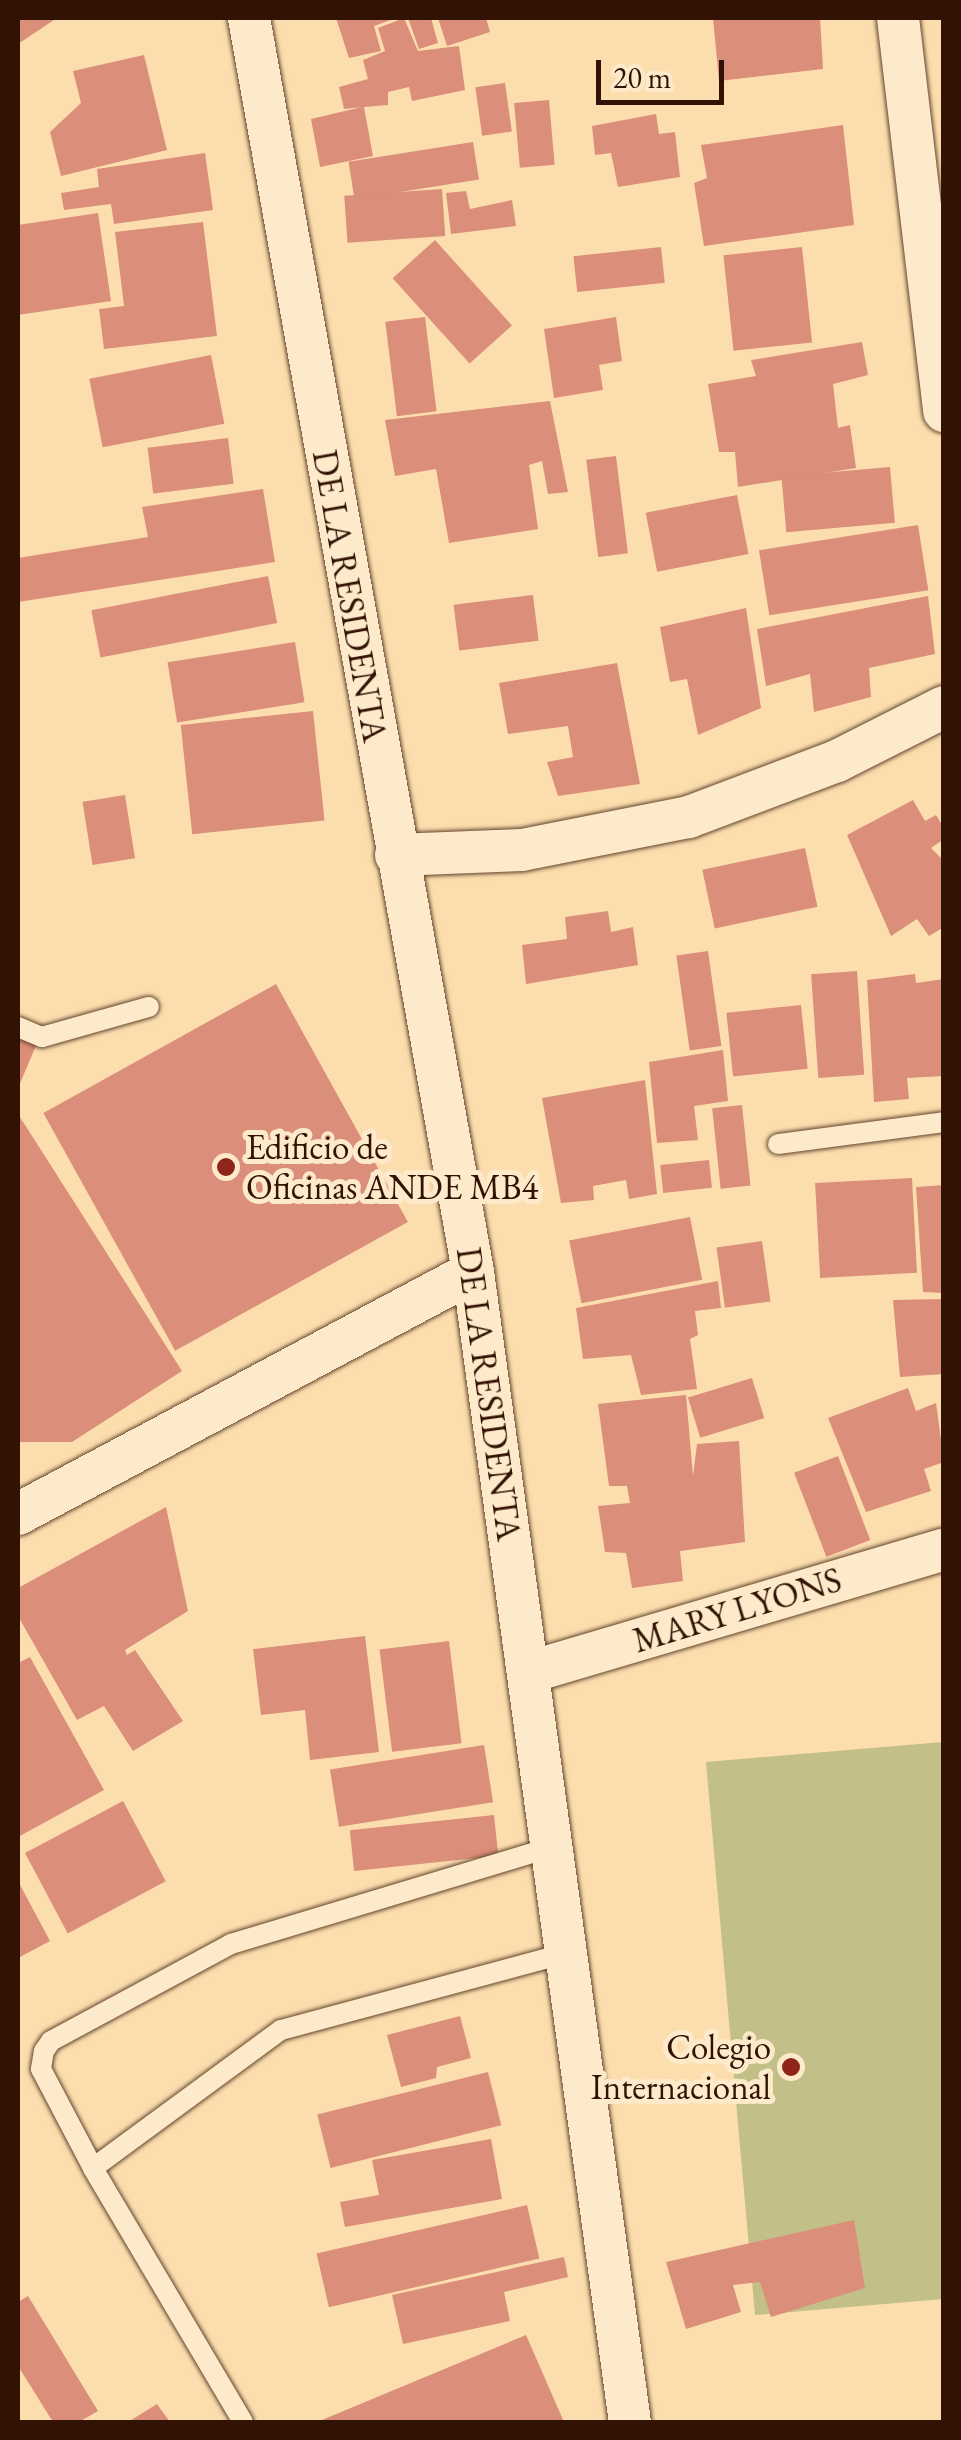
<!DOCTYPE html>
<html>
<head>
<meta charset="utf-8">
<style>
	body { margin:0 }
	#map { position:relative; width:961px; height:2440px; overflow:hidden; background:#fcdeae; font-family:"EB Garamond",serif }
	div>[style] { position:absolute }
	.green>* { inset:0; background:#c2c088 }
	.building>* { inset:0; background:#db8e79; transform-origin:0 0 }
	.roads { filter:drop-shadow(0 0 2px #64452e) drop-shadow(0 0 2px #64452e) }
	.lane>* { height:20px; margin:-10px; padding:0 10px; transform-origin:10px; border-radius:10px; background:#fdeaca }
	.street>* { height:42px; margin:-21px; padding:0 21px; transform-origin:21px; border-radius:21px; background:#fdeaca }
	.dots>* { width:28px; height:28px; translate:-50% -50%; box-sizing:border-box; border:5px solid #fdeaca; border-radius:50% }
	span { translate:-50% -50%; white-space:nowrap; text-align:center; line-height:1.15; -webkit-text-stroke:10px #fdeaca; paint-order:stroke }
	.street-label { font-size:35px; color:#321204 }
	.poi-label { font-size:35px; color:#321204 }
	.left { translate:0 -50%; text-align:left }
	.right { translate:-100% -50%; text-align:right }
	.frame { position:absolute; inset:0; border:20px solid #321204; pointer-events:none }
	.scale { position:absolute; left:596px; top:60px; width:128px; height:45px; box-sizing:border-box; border:5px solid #321204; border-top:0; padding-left:12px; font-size:30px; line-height:35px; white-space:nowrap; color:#321204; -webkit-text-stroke:8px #fdeaca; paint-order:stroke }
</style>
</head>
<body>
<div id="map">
	<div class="green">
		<i style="clip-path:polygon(943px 1742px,943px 2299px,755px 2315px,706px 1762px)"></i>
	</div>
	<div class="building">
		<i style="clip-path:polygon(18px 18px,57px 18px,18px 44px)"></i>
		<i style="clip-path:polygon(336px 18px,396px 18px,374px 26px,381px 51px,349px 58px)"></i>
		<i style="clip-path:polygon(404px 18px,418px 51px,459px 46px,465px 90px,412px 101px,409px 87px,388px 92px,388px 105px,364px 107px,373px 156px,320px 167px,311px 119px,362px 107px,344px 109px,339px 87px,368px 79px,363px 60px,385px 51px,378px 28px)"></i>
		<i style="clip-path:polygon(408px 18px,431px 18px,438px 43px,419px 49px)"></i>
		<i style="clip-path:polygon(438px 18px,486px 18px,490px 32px,447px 46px)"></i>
		<i style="clip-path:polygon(713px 18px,820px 18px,823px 69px,719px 81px)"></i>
		<i style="clip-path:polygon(144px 55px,167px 150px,61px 176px,50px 132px,81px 103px,73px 71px)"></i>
		<i style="left:505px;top:83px;width:49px;height:30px;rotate:82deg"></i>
		<i style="left:549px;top:100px;width:65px;height:35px;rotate:85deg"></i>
		<i style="clip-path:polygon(656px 114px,659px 134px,675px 132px,680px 177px,618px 187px,611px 153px,595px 155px,592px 126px)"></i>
		<i style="clip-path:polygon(843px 125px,854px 225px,704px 246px,694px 183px,707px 178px,701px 145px)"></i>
		<i style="left:473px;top:142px;width:38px;height:126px;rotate:81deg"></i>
		<i style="clip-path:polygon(205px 153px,213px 210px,114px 224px,111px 204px,64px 210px,61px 193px,99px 187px,97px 169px)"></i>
		<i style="left:442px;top:189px;width:47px;height:98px;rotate:86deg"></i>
		<i style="clip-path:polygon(466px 191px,470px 209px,512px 200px,516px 226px,451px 234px,446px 193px)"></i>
		<i style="clip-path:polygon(98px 213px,111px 301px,18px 315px,18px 225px)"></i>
		<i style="clip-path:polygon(203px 222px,217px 336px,104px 349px,99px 309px,124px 306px,115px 232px)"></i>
		<i style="left:435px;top:240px;width:115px;height:57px;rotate:48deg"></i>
		<i style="left:661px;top:247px;width:36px;height:88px;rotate:84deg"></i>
		<i style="left:802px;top:247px;width:96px;height:79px;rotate:84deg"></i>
		<i style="left:425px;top:317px;width:95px;height:40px;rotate:83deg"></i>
		<i style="clip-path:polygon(616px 317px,622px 361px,599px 365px,603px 390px,554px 398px,544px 329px)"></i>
		<i style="clip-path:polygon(862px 342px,868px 375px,833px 384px,838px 428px,850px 425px,856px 468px,738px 487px,735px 452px,719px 452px,708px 384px,756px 376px,751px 360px)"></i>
		<i style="left:211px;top:355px;width:70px;height:124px;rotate:79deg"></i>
		<i style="clip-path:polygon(550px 401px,568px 492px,548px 494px,542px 461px,529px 465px,538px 529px,449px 543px,436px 469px,395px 476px,385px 420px)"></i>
		<i style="left:228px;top:438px;width:46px;height:81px;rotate:83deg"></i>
		<i style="left:616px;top:456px;width:98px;height:30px;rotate:83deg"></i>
		<i style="left:890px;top:467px;width:56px;height:109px;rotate:85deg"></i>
		<i style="clip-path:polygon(263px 489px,275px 562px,18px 602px,18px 558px,148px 537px,142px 507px)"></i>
		<i style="left:737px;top:495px;width:60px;height:93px;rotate:79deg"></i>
		<i style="left:918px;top:525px;width:66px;height:161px;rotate:81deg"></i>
		<i style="left:268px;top:576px;width:48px;height:180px;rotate:79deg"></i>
		<i style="left:533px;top:595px;width:46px;height:80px;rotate:83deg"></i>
		<i style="clip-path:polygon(928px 596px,935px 654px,869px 668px,871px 697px,814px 712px,810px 674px,766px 686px,757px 629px)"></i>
		<i style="clip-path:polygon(746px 608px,761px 708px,698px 735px,687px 679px,670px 682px,660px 627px)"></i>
		<i style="left:295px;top:642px;width:61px;height:129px;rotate:81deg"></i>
		<i style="clip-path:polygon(617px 663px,640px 784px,558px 796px,547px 762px,573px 757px,568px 726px,508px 734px,499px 683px)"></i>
		<i style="left:313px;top:711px;width:110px;height:133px;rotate:84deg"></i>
		<i style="left:125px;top:795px;width:64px;height:43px;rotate:81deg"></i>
		<i style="clip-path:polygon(913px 800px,925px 821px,936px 815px,944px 828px,944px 839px,931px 848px,944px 861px,944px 927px,929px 936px,917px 919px,891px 936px,847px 835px)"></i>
		<i style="left:805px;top:848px;width:60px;height:105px;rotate:78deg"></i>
		<i style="clip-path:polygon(608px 911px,611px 932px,633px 927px,638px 965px,526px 984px,522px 945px,567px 939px,565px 917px)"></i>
		<i style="left:708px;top:951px;width:96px;height:32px;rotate:82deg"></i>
		<i style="left:857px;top:971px;width:104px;height:46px;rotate:86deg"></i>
		<i style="clip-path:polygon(915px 974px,916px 983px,944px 979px,944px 1076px,907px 1078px,909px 1099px,874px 1102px,867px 980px)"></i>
		<i style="left:276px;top:984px;width:272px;height:266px;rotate:61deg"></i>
		<i style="left:801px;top:1005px;width:64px;height:75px;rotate:84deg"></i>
		<i style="clip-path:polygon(18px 1031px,38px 1041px,18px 1088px)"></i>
		<i style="clip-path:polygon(723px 1050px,728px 1101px,694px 1106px,698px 1140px,657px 1143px,649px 1062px)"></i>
		<i style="clip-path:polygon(645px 1080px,657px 1194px,629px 1199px,626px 1180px,593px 1186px,594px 1200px,561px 1203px,542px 1098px)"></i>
		<i style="left:742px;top:1105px;width:81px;height:30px;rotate:84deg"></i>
		<i style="clip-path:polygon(18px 1114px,182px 1371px,72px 1442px,18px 1442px)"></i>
		<i style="left:709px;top:1160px;width:28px;height:49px;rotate:84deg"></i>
		<i style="left:912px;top:1178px;width:95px;height:97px;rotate:87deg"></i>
		<i style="clip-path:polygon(944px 1185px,944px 1293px,923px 1292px,916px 1187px)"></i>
		<i style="left:690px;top:1217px;width:64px;height:123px;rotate:79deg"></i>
		<i style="left:762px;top:1241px;width:61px;height:46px;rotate:82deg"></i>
		<i style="clip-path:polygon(718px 1281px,721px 1308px,695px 1311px,698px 1335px,690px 1339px,697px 1389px,641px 1395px,631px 1355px,583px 1359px,576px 1308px)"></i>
		<i style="clip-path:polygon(944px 1299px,944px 1374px,900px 1377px,893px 1300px)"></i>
		<i style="left:752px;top:1378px;width:42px;height:67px;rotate:73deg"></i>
		<i style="clip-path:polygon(908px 1388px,916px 1411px,936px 1403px,944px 1462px,924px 1469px,931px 1491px,866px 1512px,828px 1418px)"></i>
		<i style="clip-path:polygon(686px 1395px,693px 1476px,697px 1444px,739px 1441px,745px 1542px,680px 1551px,683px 1581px,632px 1588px,626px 1553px,605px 1552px,598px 1506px,630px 1503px,627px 1486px,609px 1486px,598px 1404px)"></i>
		<i style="left:838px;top:1456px;width:90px;height:47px;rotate:69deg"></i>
		<i style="clip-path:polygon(166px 1507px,188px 1611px,125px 1650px,127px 1655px,135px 1650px,183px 1721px,133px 1751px,104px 1706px,77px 1720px,18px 1616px,18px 1588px)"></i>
		<i style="clip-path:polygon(365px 1636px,379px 1752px,310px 1760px,305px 1710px,261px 1715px,253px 1649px)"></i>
		<i style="left:449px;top:1641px;width:103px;height:70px;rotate:83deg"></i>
		<i style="clip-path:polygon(30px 1657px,104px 1790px,18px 1837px,18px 1663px)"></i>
		<i style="left:484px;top:1745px;width:58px;height:156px;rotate:81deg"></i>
		<i style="left:123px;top:1801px;width:91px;height:111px;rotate:62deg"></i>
		<i style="left:494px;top:1815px;width:41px;height:145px;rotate:84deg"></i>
		<i style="clip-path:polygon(18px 1881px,50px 1941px,18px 1958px)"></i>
		<i style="clip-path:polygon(460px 2016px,471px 2058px,437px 2067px,436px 2078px,401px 2087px,387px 2035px)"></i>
		<i style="left:488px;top:2072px;width:55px;height:176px;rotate:76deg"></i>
		<i style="clip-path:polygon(491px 2139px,502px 2199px,345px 2227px,340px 2202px,379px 2195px,372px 2160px)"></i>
		<i style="left:527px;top:2205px;width:55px;height:216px;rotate:77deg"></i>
		<i style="clip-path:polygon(854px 2220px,865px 2288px,771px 2317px,760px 2282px,733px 2285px,741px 2312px,686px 2329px,666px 2262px)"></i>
		<i style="clip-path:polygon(564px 2257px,568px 2277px,504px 2292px,510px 2321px,403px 2344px,392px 2295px)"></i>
		<i style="clip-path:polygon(28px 2296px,98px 2411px,79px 2422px,53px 2422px,18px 2366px,18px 2302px)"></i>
		<i style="clip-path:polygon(526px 2335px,564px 2422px,317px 2422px)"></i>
		<i style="clip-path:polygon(157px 2404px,170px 2422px,128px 2422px)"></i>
	</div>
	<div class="roads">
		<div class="lane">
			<i style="left:18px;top:1027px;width:26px;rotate:23deg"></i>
			<i style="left:42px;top:1037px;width:111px;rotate:-15.7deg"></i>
			<i style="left:778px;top:1144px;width:167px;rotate:-7.5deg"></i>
			<i style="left:93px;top:2168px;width:233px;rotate:-36.3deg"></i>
			<i style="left:281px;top:2030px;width:296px;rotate:-15.1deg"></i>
			<i style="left:243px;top:2422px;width:295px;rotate:-120.6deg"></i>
			<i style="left:93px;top:2168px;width:112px;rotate:-117.7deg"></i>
			<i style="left:41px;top:2069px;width:18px;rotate:-81deg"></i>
			<i style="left:44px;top:2051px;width:12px;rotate:-55deg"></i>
			<i style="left:51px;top:2041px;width:204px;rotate:-28.3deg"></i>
			<i style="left:231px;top:1944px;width:335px;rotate:-16.8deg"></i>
		</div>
		<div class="street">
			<i style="left:249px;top:18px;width:1274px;rotate:79.87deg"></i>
			<i style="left:473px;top:1272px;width:1161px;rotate:82.23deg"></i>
			<i style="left:898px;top:18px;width:396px;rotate:83.3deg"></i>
			<i style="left:396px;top:855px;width:126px;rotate:-2.3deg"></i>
			<i style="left:522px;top:850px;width:170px;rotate:-11.2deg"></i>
			<i style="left:689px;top:817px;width:158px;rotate:-20.7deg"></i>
			<i style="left:837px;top:761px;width:120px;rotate:-26.8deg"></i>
			<i style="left:18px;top:1514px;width:515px;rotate:-28.01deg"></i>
			<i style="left:530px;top:1672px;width:432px;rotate:-16.5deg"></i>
		</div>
	</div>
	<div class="dots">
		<i style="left:226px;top:1167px;background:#8f2418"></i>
		<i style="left:791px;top:2067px;background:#8f2418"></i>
	</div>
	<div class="street-label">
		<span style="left:350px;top:596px;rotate:80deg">DE LA RESIDENTA</span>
		<span style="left:489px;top:1394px;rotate:82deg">DE LA RESIDENTA</span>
		<span style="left:737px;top:1610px;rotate:-17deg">MARY LYONS</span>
	</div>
	<div class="poi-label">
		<span class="left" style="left:246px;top:1167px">Edificio de<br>Oficinas ANDE MB4</span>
		<span class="right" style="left:771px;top:2067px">Colegio<br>Internacional</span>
	</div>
	<div class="frame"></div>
	<div class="scale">20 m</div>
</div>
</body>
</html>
